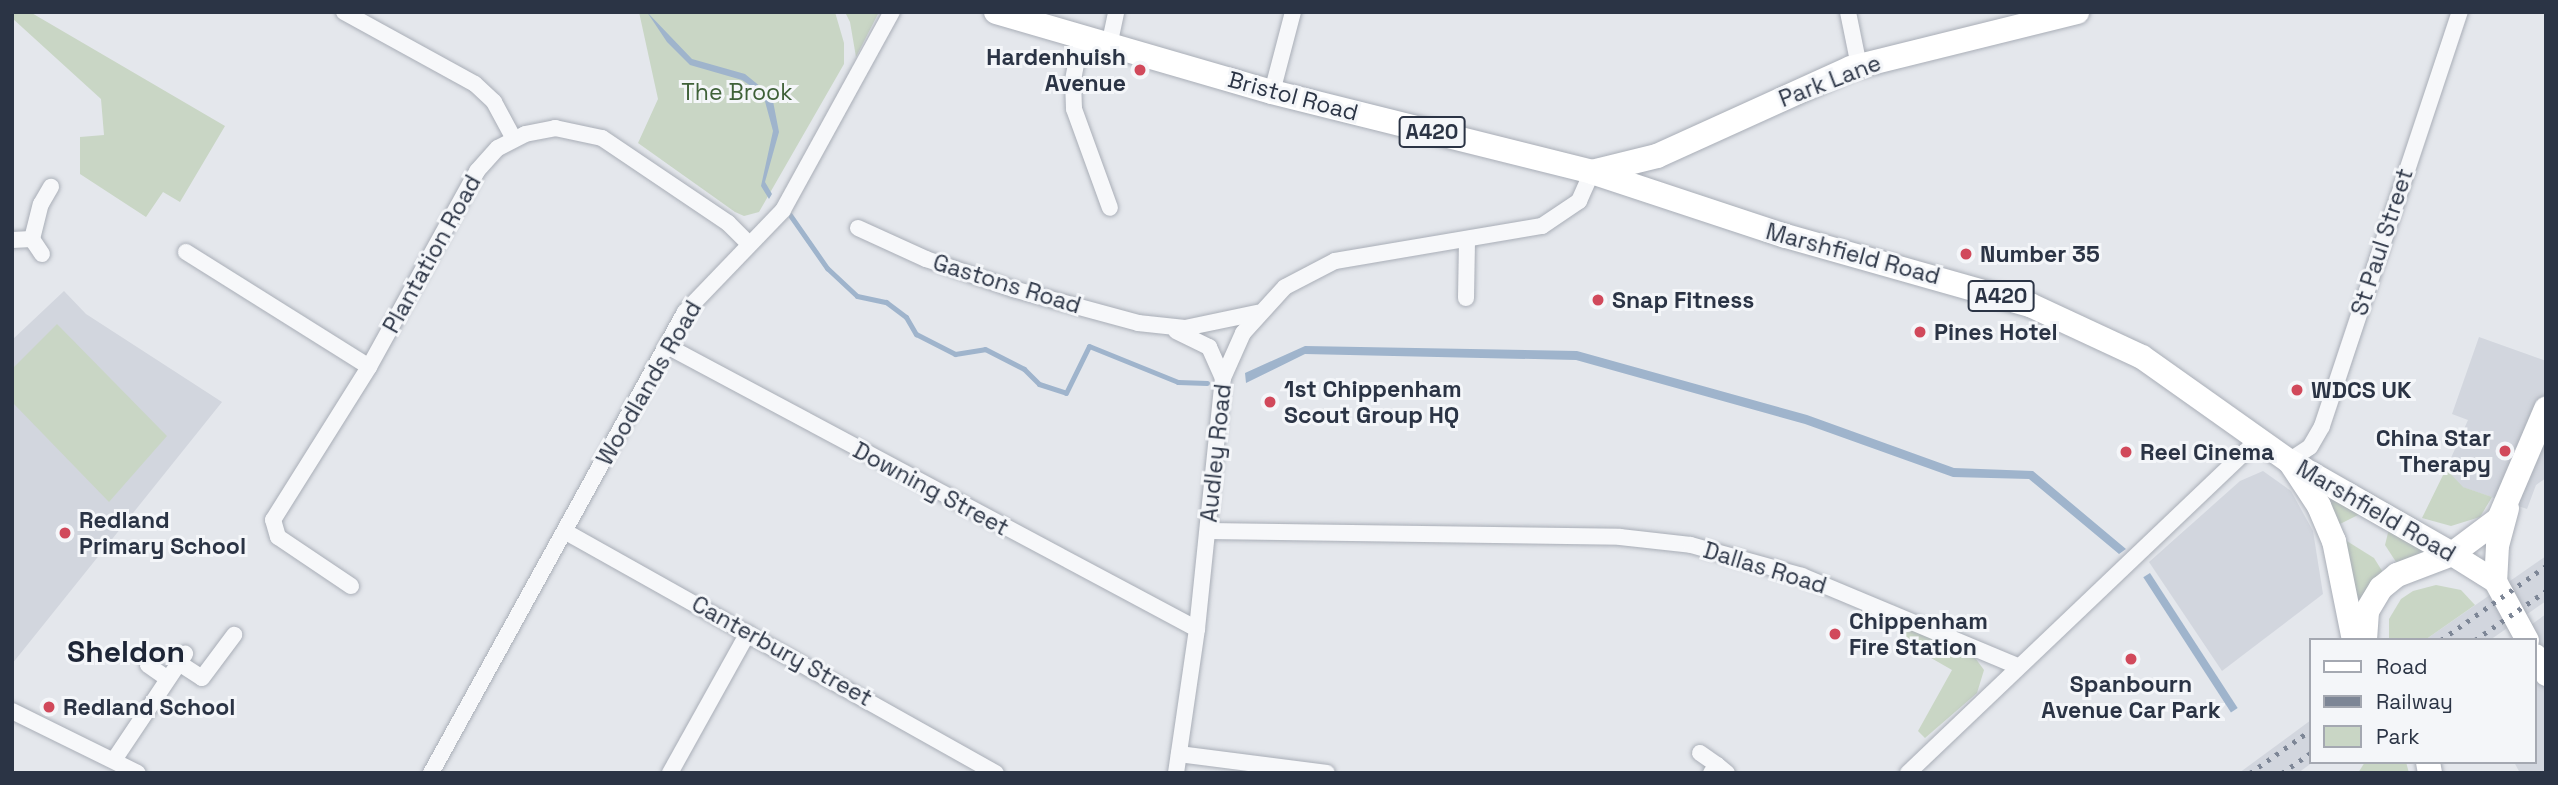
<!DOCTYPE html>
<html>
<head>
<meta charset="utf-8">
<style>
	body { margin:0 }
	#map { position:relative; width:2558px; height:785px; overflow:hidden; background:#e4e7ec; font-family:"Space Grotesk",sans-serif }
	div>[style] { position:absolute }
	.built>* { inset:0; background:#d2d6de }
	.green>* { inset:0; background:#c9d6c5 }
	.water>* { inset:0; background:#9fb4cc; transform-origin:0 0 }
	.stream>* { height:5px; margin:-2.5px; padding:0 2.5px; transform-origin:2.5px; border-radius:2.5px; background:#9fb4cc }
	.roads { filter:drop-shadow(0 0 2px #a9aeb7) drop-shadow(0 0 2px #a9aeb7) }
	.street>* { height:16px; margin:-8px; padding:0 8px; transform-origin:8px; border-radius:8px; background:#f7f8fa }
	.secondary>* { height:23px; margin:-11.5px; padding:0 11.5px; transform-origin:11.5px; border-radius:11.5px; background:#fff }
	.primary>* { height:24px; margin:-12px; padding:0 12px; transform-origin:12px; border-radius:12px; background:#fff }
	.rail>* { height:5px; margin-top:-2.5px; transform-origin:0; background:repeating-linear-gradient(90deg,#7d8696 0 3.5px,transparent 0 10.5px) }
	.dots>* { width:19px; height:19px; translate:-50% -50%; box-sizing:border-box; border:4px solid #f4f6f9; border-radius:50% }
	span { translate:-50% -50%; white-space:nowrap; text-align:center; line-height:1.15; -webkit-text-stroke:6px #f4f6f9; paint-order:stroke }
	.shield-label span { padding:2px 5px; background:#f4f6f9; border:2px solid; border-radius:5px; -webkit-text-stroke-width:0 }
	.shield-label { font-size:21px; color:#2b3445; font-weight:700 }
	.poi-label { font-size:23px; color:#2b3445; font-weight:700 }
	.right { translate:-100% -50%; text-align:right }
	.left { translate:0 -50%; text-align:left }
	.street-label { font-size:23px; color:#2b3445 }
	.park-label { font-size:23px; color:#3f6138 }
	.district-label { font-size:30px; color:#1d2536; font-weight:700 }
	.frame { position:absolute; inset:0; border:14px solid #2b3445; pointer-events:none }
	.legend { position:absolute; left:2309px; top:638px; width:228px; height:126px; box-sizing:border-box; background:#f4f6f9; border:2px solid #a4a8b1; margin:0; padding:9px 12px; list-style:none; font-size:21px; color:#2b3445 }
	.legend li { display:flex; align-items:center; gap:14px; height:35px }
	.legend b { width:35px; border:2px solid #a4a8b1 }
</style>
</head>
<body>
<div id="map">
	<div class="built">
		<i style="clip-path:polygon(64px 291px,86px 314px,222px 402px,12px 664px,12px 340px)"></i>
		<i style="clip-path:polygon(2479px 337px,2546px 361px,2546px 478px,2536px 485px,2527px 509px,2462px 487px,2446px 469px,2468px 420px,2452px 414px)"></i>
		<i style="clip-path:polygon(2263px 471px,2291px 491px,2313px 531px,2323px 594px,2222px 671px,2149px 562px,2240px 481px)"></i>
		<i style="clip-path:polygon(2546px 556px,2546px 601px,2490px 640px,2425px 640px)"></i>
		<i style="clip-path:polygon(2546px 614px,2546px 773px,2520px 773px,2514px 762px,2535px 762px,2535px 640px,2510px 640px)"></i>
		<i style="clip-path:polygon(2311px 720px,2313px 762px,2298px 773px,2239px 773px)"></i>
	</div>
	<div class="green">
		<i style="clip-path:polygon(12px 12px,30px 12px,225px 126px,180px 202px,163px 192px,146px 217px,80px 174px,80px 137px,104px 135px,101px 99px,12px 18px)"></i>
		<i style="clip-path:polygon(639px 12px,835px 12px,844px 43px,844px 64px,759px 212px,744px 216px,735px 212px,638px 143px,658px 99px)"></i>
		<i style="clip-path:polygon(845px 12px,879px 12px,856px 57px,850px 22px)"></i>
		<i style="clip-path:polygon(57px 324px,167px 436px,109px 502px,12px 402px,12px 369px)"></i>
		<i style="clip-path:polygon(2446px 469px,2463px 487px,2492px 497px,2480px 517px,2451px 526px,2422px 518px)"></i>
		<i style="clip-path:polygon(2329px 492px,2362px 513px,2338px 525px,2324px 496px)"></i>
		<i style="clip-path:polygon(2389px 529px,2424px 546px,2423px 557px,2398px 565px,2385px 545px)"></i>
		<i style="clip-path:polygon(2342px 538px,2374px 558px,2384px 574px,2359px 614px)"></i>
		<i style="clip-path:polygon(2436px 585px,2461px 590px,2475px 605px,2425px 640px,2389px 640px,2389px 619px,2401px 599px,2413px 591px)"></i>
		<i style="clip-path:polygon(1909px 626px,1973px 655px,1984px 670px,1977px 693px,1925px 738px,1918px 731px,1952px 670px,1898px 639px)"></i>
		<i style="clip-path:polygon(2365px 762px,2406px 762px,2409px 773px,2358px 773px)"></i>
	</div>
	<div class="water">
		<i style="clip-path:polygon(647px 12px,692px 59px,745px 74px,772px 96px,779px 132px,765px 182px,772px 194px,769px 199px,761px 186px,773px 131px,763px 94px,742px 80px,690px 65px,667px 42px)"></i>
		<i style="clip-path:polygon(1305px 346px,1577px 351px,1807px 415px,1954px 468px,2033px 471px,2126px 549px,2119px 554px,2029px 479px,1953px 477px,1805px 424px,1576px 360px,1305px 354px,1246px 383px,1245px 373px)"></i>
		<i style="left:2150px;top:573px;width:161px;height:8px;rotate:57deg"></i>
	</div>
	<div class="stream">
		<i style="left:790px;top:215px;width:65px;rotate:55.1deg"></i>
		<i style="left:827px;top:268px;width:41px;rotate:43deg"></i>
		<i style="left:857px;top:296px;width:30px;rotate:12deg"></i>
		<i style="left:886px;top:302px;width:25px;rotate:37deg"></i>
		<i style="left:906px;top:317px;width:20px;rotate:60deg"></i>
		<i style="left:916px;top:334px;width:44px;rotate:27.1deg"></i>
		<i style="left:955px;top:354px;width:30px;rotate:-9deg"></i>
		<i style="left:985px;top:349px;width:44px;rotate:27.1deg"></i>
		<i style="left:1024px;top:369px;width:21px;rotate:45deg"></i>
		<i style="left:1039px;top:384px;width:28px;rotate:18deg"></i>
		<i style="left:1066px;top:393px;width:52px;rotate:-63.9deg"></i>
		<i style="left:1089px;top:346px;width:96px;rotate:22deg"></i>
		<i style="left:1178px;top:382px;width:29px;rotate:2deg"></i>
	</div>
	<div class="roads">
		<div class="street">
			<i style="left:344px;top:12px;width:149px;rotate:28.8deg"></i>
			<i style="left:475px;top:84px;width:26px;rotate:43deg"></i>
			<i style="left:494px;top:102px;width:42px;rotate:61.6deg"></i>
			<i style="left:1848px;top:12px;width:55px;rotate:78.5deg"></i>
			<i style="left:1081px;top:38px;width:43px;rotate:100.8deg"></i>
			<i style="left:1073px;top:80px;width:29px;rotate:88deg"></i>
			<i style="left:1074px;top:109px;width:105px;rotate:70deg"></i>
			<i style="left:1109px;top:46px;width:35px;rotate:-78deg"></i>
			<i style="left:1272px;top:92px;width:83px;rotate:-75.3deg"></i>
			<i style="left:858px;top:228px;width:75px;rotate:24.5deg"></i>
			<i style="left:926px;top:259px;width:92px;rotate:19deg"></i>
			<i style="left:1013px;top:289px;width:130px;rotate:15.2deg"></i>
			<i style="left:1138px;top:323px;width:47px;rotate:6.1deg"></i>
			<i style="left:1185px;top:328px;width:74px;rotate:-11.8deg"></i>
			<i style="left:12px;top:240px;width:20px;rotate:-3deg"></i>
			<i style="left:186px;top:252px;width:216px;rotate:32.1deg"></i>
			<i style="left:42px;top:254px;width:18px;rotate:-124deg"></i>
			<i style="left:32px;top:239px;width:36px;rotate:-76deg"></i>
			<i style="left:41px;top:204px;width:20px;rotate:-60deg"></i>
			<i style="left:1466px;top:298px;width:58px;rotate:-89deg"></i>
			<i style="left:1176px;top:331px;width:37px;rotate:26deg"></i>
			<i style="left:1209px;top:347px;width:34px;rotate:66deg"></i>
			<i style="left:667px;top:346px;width:601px;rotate:28.1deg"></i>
			<i style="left:2289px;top:461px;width:25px;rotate:-34deg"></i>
			<i style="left:2310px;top:447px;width:24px;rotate:-60deg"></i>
			<i style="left:2322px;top:426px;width:436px;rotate:-71.6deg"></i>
			<i style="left:1208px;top:531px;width:412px;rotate:0.8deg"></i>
			<i style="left:1620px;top:537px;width:71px;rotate:6.4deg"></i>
			<i style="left:1691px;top:545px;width:115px;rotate:15.6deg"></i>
			<i style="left:1802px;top:576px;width:233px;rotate:22.7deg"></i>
			<i style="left:566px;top:532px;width:493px;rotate:29.3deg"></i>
			<i style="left:351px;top:586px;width:88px;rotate:-146.1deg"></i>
			<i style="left:278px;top:537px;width:18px;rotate:-106deg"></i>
			<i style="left:273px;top:520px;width:181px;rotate:-57.9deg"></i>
			<i style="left:369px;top:367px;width:224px;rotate:-61.1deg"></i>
			<i style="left:477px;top:171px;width:31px;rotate:-48deg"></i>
			<i style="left:498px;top:148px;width:30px;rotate:-27deg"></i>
			<i style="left:525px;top:134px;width:31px;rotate:-11deg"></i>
			<i style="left:555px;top:128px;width:48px;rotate:12deg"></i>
			<i style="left:602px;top:138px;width:152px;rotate:34deg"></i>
			<i style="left:728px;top:223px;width:30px;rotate:45deg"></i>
			<i style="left:179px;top:663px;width:27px;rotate:33deg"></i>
			<i style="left:202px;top:678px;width:54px;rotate:-53.3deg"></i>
			<i style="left:148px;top:665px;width:24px;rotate:35deg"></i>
			<i style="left:12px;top:711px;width:140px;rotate:26.2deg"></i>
			<i style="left:1700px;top:753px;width:21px;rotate:35deg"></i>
			<i style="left:1179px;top:754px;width:149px;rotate:7.3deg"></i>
			<i style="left:114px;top:760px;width:128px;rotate:-56.2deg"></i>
			<i style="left:431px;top:773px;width:526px;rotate:-61.15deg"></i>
			<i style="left:685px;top:312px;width:141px;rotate:-46.1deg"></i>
			<i style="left:783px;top:210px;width:226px;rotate:-61.2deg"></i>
			<i style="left:670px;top:773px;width:160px;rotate:-60.9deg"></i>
			<i style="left:1176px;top:773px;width:146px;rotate:-81.7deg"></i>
			<i style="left:1197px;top:629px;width:252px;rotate:-84.1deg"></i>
			<i style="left:1223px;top:378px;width:49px;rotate:-66deg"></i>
			<i style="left:1243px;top:333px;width:62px;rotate:-47.6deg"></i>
			<i style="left:1285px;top:287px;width:56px;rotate:-27.5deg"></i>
			<i style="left:1335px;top:261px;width:210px;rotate:-9.6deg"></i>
			<i style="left:1542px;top:226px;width:45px;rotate:-34deg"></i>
			<i style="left:1579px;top:201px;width:32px;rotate:-66deg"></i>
			<i style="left:1711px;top:773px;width:10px;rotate:-53deg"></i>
			<i style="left:1717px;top:765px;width:13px;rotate:39deg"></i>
			<i style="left:1908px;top:773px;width:486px;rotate:-43.6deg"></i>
		</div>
		<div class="secondary">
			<i style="left:2507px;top:508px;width:38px;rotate:105deg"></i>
			<i style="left:2497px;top:545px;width:36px;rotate:93deg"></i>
			<i style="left:2495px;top:581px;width:67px;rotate:61.5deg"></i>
			<i style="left:2452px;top:554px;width:51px;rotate:32.1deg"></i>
			<i style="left:2535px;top:655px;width:22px;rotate:60deg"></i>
		</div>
		<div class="primary">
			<i style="left:996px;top:12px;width:287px;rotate:16.2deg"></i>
			<i style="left:1272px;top:92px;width:330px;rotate:14deg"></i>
			<i style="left:1592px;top:172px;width:204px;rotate:18.3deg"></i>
			<i style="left:1786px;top:236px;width:254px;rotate:15.8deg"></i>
			<i style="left:2030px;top:305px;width:123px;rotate:24.9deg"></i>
			<i style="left:2142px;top:357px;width:180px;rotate:35.3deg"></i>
			<i style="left:2289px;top:461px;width:188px;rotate:29.7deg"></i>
			<i style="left:1592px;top:172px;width:67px;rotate:-13.8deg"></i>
			<i style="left:1657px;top:156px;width:213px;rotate:-24.4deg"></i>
			<i style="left:1851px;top:68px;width:233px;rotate:-13.9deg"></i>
			<i style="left:2292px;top:465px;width:49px;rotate:56.6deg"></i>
			<i style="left:2319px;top:506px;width:38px;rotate:67deg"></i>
			<i style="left:2334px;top:541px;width:101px;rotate:78.6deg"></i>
			<i style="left:2365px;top:640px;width:29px;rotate:-86deg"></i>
			<i style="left:2367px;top:611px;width:27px;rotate:-59deg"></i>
			<i style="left:2381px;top:588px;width:21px;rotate:-39deg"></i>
			<i style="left:2397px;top:575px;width:59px;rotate:-20.9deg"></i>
			<i style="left:2452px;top:554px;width:59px;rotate:-36.7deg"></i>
			<i style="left:2499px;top:519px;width:120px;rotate:-66.9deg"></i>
			<i style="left:2428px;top:762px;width:11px;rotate:80deg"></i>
		</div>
	</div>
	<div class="rail">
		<i style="left:2441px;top:640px;width:128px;rotate:-35.2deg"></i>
		<i style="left:2475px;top:640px;width:86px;rotate:-34.6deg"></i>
		<i style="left:2250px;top:773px;width:75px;rotate:-35.2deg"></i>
		<i style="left:2282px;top:773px;width:35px;rotate:-35deg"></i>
	</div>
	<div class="dots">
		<i style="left:1140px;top:70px;background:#d1495b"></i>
		<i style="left:1966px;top:254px;background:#d1495b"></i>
		<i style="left:1598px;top:300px;background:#d1495b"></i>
		<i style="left:1920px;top:332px;background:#d1495b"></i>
		<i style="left:2297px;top:390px;background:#d1495b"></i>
		<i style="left:1270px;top:402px;background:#d1495b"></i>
		<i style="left:2505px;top:451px;background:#d1495b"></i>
		<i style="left:2126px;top:452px;background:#d1495b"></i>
		<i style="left:65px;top:533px;background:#d1495b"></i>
		<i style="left:1835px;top:634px;background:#d1495b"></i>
		<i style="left:2131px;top:659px;background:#d1495b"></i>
		<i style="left:49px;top:707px;background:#d1495b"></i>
	</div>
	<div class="shield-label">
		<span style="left:1432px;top:132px">A420</span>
		<span style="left:2001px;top:296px">A420</span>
	</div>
	<div class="poi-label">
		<span class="right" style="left:1126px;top:70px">Hardenhuish<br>Avenue</span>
		<span class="left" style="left:1980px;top:254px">Number 35</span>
		<span class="left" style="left:1612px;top:300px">Snap Fitness</span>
		<span class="left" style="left:1934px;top:332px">Pines Hotel</span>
		<span class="left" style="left:1284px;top:402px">1st Chippenham<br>Scout Group HQ</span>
		<span class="left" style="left:2311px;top:390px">WDCS UK</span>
		<span class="right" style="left:2491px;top:451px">China Star<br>Therapy</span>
		<span class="left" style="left:2140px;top:452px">Reel Cinema</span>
		<span class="left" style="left:79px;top:533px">Redland<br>Primary School</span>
		<span class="left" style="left:1849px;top:634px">Chippenham<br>Fire Station</span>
		<span style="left:2131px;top:697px">Spanbourn<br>Avenue Car Park</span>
		<span class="left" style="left:63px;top:707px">Redland School</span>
	</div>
	<div class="street-label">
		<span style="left:1830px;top:81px;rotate:-21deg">Park Lane</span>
		<span style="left:1293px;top:96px;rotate:15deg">Bristol Road</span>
		<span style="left:2382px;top:242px;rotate:-72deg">St Paul Street</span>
		<span style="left:432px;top:254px;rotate:-61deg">Plantation Road</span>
		<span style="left:1853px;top:254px;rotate:15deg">Marshfield Road</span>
		<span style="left:1007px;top:284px;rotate:17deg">Gastons Road</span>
		<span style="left:649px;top:383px;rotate:-60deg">Woodlands Road</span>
		<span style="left:1216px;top:453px;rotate:-84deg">Audley Road</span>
		<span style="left:931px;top:489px;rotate:28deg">Downing Street</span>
		<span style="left:2376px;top:511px;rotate:30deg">Marshfield Road</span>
		<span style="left:1765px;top:568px;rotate:17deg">Dallas Road</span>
		<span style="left:782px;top:651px;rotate:29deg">Canterbury Street</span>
	</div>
	<div class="park-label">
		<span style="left:737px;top:92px">The Brook</span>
	</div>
	<div class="district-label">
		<span style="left:126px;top:652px">Sheldon</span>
	</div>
	<div class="frame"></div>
	<ul class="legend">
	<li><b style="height:9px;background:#fff"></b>Road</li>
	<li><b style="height:9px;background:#7d8696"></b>Railway</li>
	<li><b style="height:19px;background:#c9d6c5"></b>Park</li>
	</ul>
</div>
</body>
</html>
